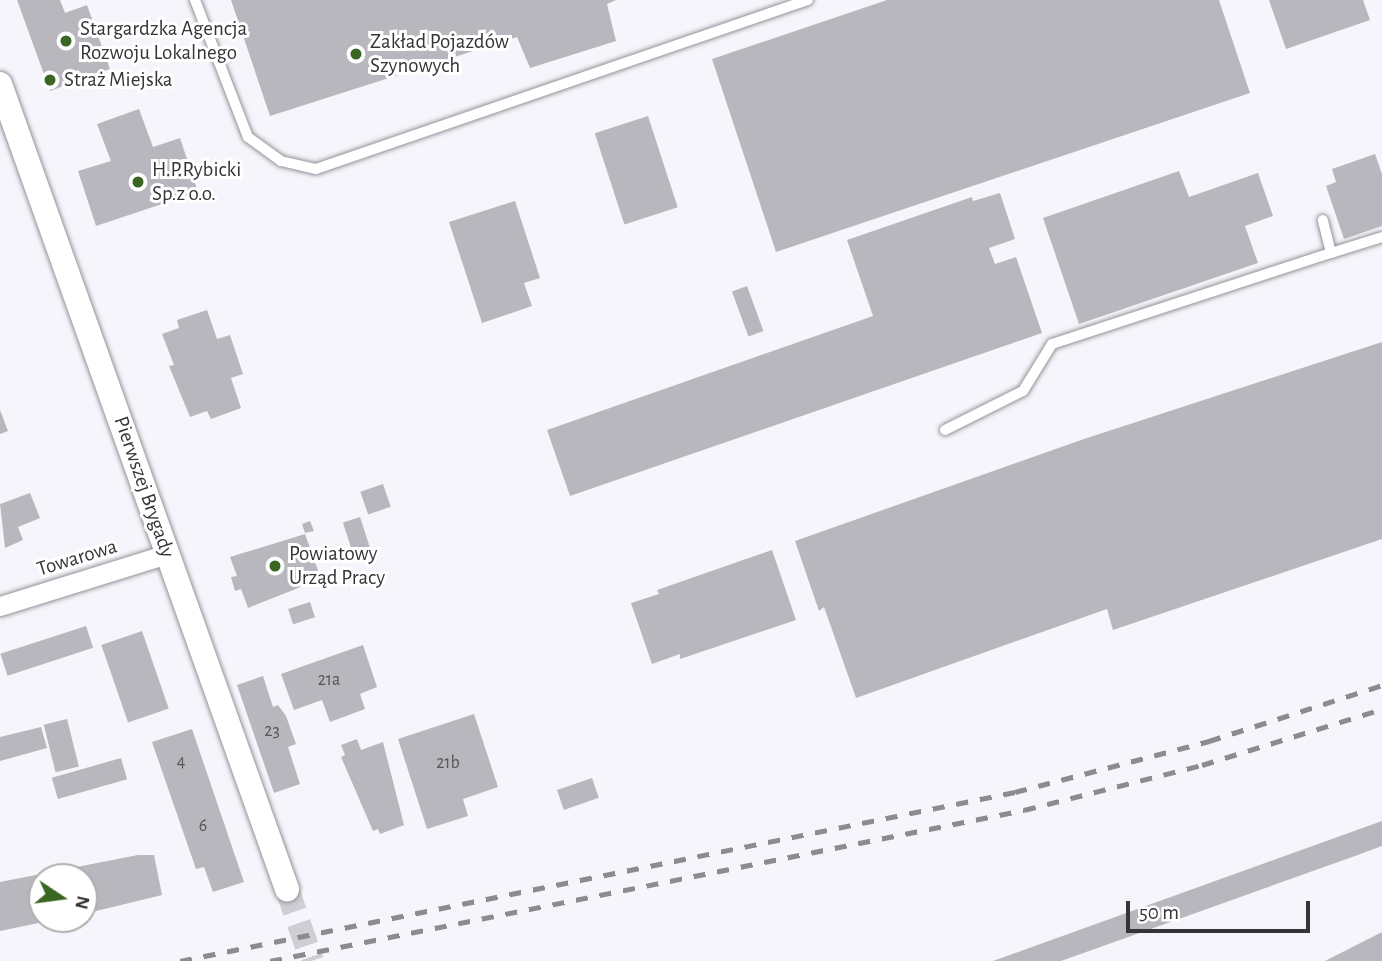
<!DOCTYPE html>
<html>
<head>
<meta charset="utf-8">
<style>
	body { margin:0 }
	#map { position:relative; width:1382px; height:961px; overflow:hidden; background:#f6f5fb; font-family:"Alegreya Sans",sans-serif }
	div>[style] { position:absolute }
	.building>* { inset:0; background:#b8b7bd; transform-origin:0 0 }
	.tertiary-tunnel>* { height:24px; margin-top:-12px; transform-origin:0; background:repeating-linear-gradient(90deg,#cfced4 0 24px,transparent 0 36px) }
	.roads { filter:drop-shadow(0 0 2px #949399) drop-shadow(0 0 2px #949399) }
	.service>* { height:10px; margin:-5px; padding:0 5px; transform-origin:5px; border-radius:5px; background:#fff }
	.minor>* { height:19px; margin:-9.5px; padding:0 9.5px; transform-origin:9.5px; border-radius:9.5px; background:#fff }
	.tertiary>* { height:24px; margin:-12px; padding:0 12px; transform-origin:12px; border-radius:12px; background:#fff }
	.rail>* { height:5px; margin-top:-2.5px; transform-origin:0; background:repeating-linear-gradient(90deg,#8c8b8f 0 12px,transparent 0 24px) }
	.dots>* { width:19px; height:19px; translate:-50% -50%; box-sizing:border-box; border:4px solid #fff; border-radius:50% }
	span { translate:-50% -50%; white-space:nowrap; text-align:center; line-height:1.15; -webkit-text-stroke:6px #fff; paint-order:stroke }
	.number-label { font-size:18px; color:#565558 }
	.number-label span { -webkit-text-stroke-width:0 }
	.poi-label { font-size:21px; color:#353437 }
	.left { translate:0 -50%; text-align:left }
	.street-label { font-size:21px; color:#353437 }
	.north { position:absolute; left:28px; top:863px; width:70px; height:70px; box-sizing:border-box; background:#fff; border:2px solid #aeaeaf; border-radius:50%; rotate:103deg; font-size:19px; font-weight:700; line-height:28px; text-align:center; color:#353437 }
	.north::after { content:''; display:block; margin:auto; width:24px; height:32px; background:#3b6522; clip-path:polygon(50% 0,100% 100%,50% 72%,0 100%) }
	.scale { position:absolute; left:1126px; top:901px; width:184px; height:32px; box-sizing:border-box; border:4px solid #353437; border-top:0; padding-left:9px; font-size:21px; line-height:24px; white-space:nowrap; color:#353437; -webkit-text-stroke:5px #fff; paint-order:stroke }
</style>
</head>
<body>
<div id="map">
	<div class="building">
		<i style="clip-path:polygon(17px 0,60px 0,65px 13px,87px 5px,110px 69px,50px 91px)"></i>
		<i style="clip-path:polygon(231px 0,616px 0,607px 4px,616px 41px,530px 68px,517px 37px,270px 116px)"></i>
		<i style="clip-path:polygon(887px 0,1219px 0,1250px 93px,776px 252px,712px 59px)"></i>
		<i style="clip-path:polygon(1269px 0,1363px 0,1370px 20px,1286px 49px)"></i>
		<i style="clip-path:polygon(139px 109px,153px 147px,180px 138px,198px 192px,96px 226px,78px 171px,111px 161px,97px 124px)"></i>
		<i style="left:648px;top:116px;width:96px;height:56px;rotate:72deg"></i>
		<i style="clip-path:polygon(1375px 154px,1382px 174px,1382px 226px,1344px 239px,1326px 186px,1336px 182px,1332px 169px)"></i>
		<i style="clip-path:polygon(1179px 171px,1189px 197px,1258px 173px,1273px 216px,1245px 226px,1258px 263px,1079px 324px,1043px 218px)"></i>
		<i style="clip-path:polygon(1000px 193px,1015px 239px,989px 248px,995px 264px,1016px 257px,1042px 333px,570px 496px,547px 430px,873px 316px,847px 240px,972px 197px,973px 201px)"></i>
		<i style="clip-path:polygon(515px 201px,540px 278px,524px 283px,532px 306px,482px 323px,449px 222px)"></i>
		<i style="left:747px;top:286px;width:48px;height:16px;rotate:70deg"></i>
		<i style="clip-path:polygon(207px 310px,217px 339px,230px 335px,243px 374px,231px 378px,241px 408px,211px 419px,207px 411px,190px 417px,169px 366px,174px 365px,162px 334px,179px 328px,177px 320px)"></i>
		<i style="clip-path:polygon(1382px 342px,1382px 539px,1113px 630px,1107px 609px,856px 698px,824px 607px,819px 611px,795px 541px,1084px 439px)"></i>
		<i style="clip-path:polygon(0 410px,8px 431px,0 434px)"></i>
		<i style="left:383px;top:484px;width:24px;height:24px;rotate:71deg"></i>
		<i style="clip-path:polygon(30px 493px,40px 518px,18px 527px,23px 540px,5px 548px,0 504px)"></i>
		<i style="left:360px;top:517px;width:36px;height:18px;rotate:72deg"></i>
		<i style="clip-path:polygon(310px 521px,314px 531px,305px 533px,302px 524px)"></i>
		<i style="clip-path:polygon(305px 534px,321px 579px,248px 608px,241px 589px,235px 591px,231px 577px,237px 576px,230px 557px)"></i>
		<i style="clip-path:polygon(772px 550px,796px 620px,680px 659px,680px 654px,652px 664px,631px 603px,659px 594px,657px 590px)"></i>
		<i style="left:310px;top:602px;width:16px;height:23px;rotate:72deg"></i>
		<i style="left:86px;top:626px;width:23px;height:90px;rotate:72deg"></i>
		<i style="left:142px;top:631px;width:82px;height:43px;rotate:71deg"></i>
		<i style="clip-path:polygon(363px 645px,377px 687px,360px 694px,365px 709px,330px 722px,322px 700px,294px 710px,281px 674px)"></i>
		<i style="clip-path:polygon(263px 676px,273px 707px,278px 705px,286px 716px,296px 744px,288px 747px,300px 784px,274px 793px,237px 685px)"></i>
		<i style="clip-path:polygon(474px 714px,498px 787px,463px 799px,468px 816px,427px 829px,398px 739px)"></i>
		<i style="left:67px;top:719px;width:49px;height:24px;rotate:76deg"></i>
		<i style="clip-path:polygon(41px 727px,47px 748px,0 761px,0 737px)"></i>
		<i style="clip-path:polygon(192px 729px,244px 882px,213px 892px,204px 867px,196px 869px,152px 742px)"></i>
		<i style="clip-path:polygon(357px 739px,361px 750px,383px 742px,404px 825px,380px 834px,378px 829px,373px 831px,341px 757px,345px 755px,341px 745px)"></i>
		<i style="left:121px;top:758px;width:22px;height:72px;rotate:74deg"></i>
		<i style="left:592px;top:778px;width:21px;height:37px;rotate:71deg"></i>
		<i style="clip-path:polygon(1382px 821px,1382px 846px,1355px 856px,1061px 961px,993px 961px)"></i>
		<i style="clip-path:polygon(138px 855px,154px 855px,162px 895px,84px 914px,84px 877px,42px 877px,42px 919px,53px 920px,0 931px,0 882px)"></i>
		<i style="clip-path:polygon(1382px 932px,1382px 961px,1325px 961px)"></i>
	</div>
	<div class="tertiary-tunnel">
		<i style="left:287px;top:889px;width:76px;rotate:70.9deg"></i>
	</div>
	<div class="roads">
		<div class="service">
			<i style="left:195px;top:0;width:147px;rotate:68.9deg"></i>
			<i style="left:248px;top:137px;width:41px;rotate:36deg"></i>
			<i style="left:281px;top:161px;width:36px;rotate:13deg"></i>
			<i style="left:316px;top:169px;width:520px;rotate:-18.96deg"></i>
			<i style="left:1331px;top:253px;width:53px;rotate:-17.4deg"></i>
			<i style="left:945px;top:430px;width:87px;rotate:-26.6deg"></i>
			<i style="left:1023px;top:391px;width:55px;rotate:-58.3deg"></i>
			<i style="left:1052px;top:344px;width:293px;rotate:-18.1deg"></i>
			<i style="left:1331px;top:253px;width:34px;rotate:-104deg"></i>
		</div>
		<div class="minor">
			<i style="left:0;top:606px;width:175px;rotate:-17.3deg"></i>
		</div>
		<div class="tertiary">
			<i style="left:0;top:84px;width:855px;rotate:70.38deg"></i>
		</div>
	</div>
	<div class="rail">
		<i style="left:180px;top:961px;width:852px;rotate:-11.44deg"></i>
		<i style="left:1015px;top:792px;width:201px;rotate:-14.7deg"></i>
		<i style="left:1209px;top:741px;width:182px;rotate:-17.9deg"></i>
		<i style="left:270px;top:961px;width:769px;rotate:-11.32deg"></i>
		<i style="left:1024px;top:810px;width:184px;rotate:-14.2deg"></i>
		<i style="left:1202px;top:765px;width:189px;rotate:-17.3deg"></i>
	</div>
	<div class="dots">
		<i style="left:66px;top:41px;background:#3b6522"></i>
		<i style="left:356px;top:54px;background:#3b6522"></i>
		<i style="left:50px;top:80px;background:#3b6522"></i>
		<i style="left:138px;top:182px;background:#3b6522"></i>
		<i style="left:275px;top:566px;background:#3b6522"></i>
	</div>
	<div class="number-label">
		<span style="left:329px;top:680px">21a</span>
		<span style="left:272px;top:731px">23</span>
		<span style="left:181px;top:762px">4</span>
		<span style="left:448px;top:763px">21b</span>
		<span style="left:203px;top:826px">6</span>
	</div>
	<div class="poi-label">
		<span class="left" style="left:80px;top:41px">Stargardzka Agencja<br>Rozwoju Lokalnego</span>
		<span class="left" style="left:370px;top:54px">Zakład Pojazdów<br>Szynowych</span>
		<span class="left" style="left:64px;top:80px">Straż Miejska</span>
		<span class="left" style="left:152px;top:182px">H.P.Rybicki<br>Sp.z o.o.</span>
		<span class="left" style="left:289px;top:566px">Powiatowy<br>Urząd Pracy</span>
	</div>
	<div class="street-label">
		<span style="left:144px;top:487px;rotate:71deg">Pierwszej Brygady</span>
		<span style="left:77px;top:558px;rotate:-17deg">Towarowa</span>
	</div>
	<div class="north">N</div>
	<div class="scale">50 m</div>
</div>
</body>
</html>
